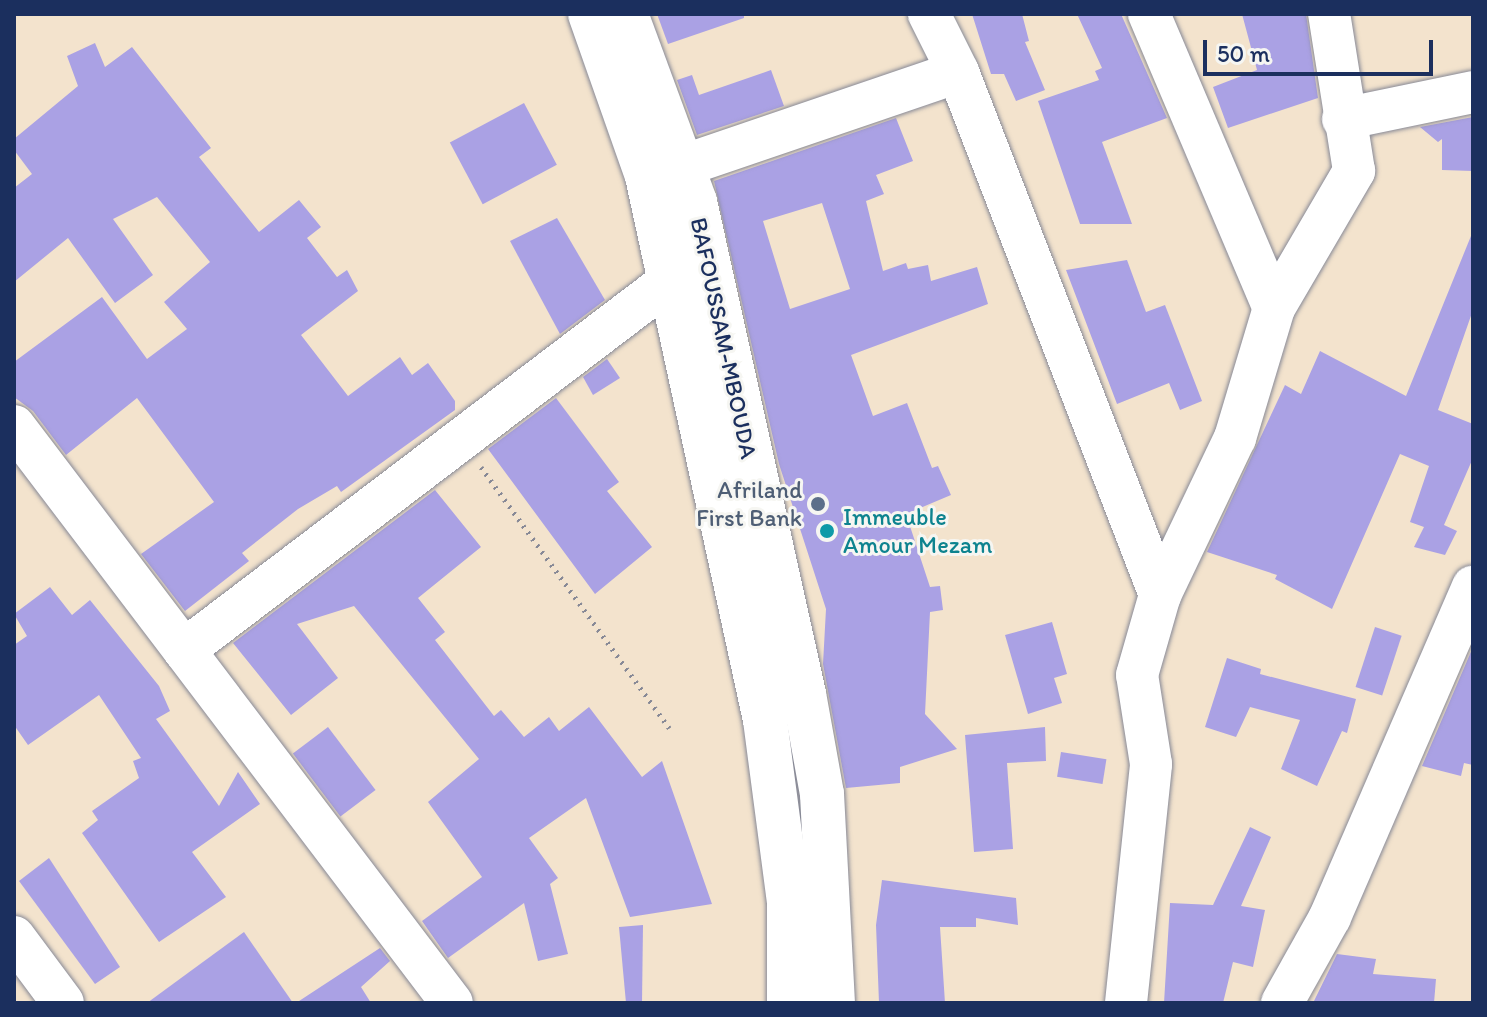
<!DOCTYPE html>
<html>
<head>
<meta charset="utf-8">
<style>
	body { margin:0 }
	#map { position:relative; width:1487px; height:1017px; overflow:hidden; background:#f3e3cd; font-family:Itim,sans-serif }
	div>[style] { position:absolute }
	.building>* { inset:0; background:#aaa1e4; transform-origin:0 0 }
	.path>* { height:5px; margin-top:-2.5px; transform-origin:0; background:repeating-linear-gradient(90deg,#878996 0 2px,transparent 0 8px) }
	.roads { filter:drop-shadow(0 0 2px #878996) drop-shadow(0 0 2px #878996) }
	.minor>* { height:42px; margin:-21px; padding:0 21px; transform-origin:21px; border-radius:21px; background:#fff }
	.highway>* { height:44px; margin:-22px; padding:0 22px; transform-origin:22px; border-radius:22px; background:#fff }
	.dots>* { width:22px; height:22px; translate:-50% -50%; box-sizing:border-box; border:4px solid #f6f6f2; border-radius:50% }
	span { translate:-50% -50%; white-space:nowrap; text-align:center; line-height:1.15; -webkit-text-stroke:6px #f6f6f2; paint-order:stroke }
	.street-label { font-size:24px; color:#1b2f5e }
	.service-label { font-size:24px; color:#4e5e75 }
	.right { translate:-100% -50%; text-align:right }
	.culture-label { font-size:24px; color:#0d838f }
	.left { translate:0 -50%; text-align:left }
	.frame { position:absolute; inset:0; border:16px solid #1b2f5e; pointer-events:none }
	.scale { position:absolute; left:1203px; top:40px; width:230px; height:36px; box-sizing:border-box; border:4px solid #1b2f5e; border-top:0; padding-left:10px; font-size:24px; line-height:28px; white-space:nowrap; color:#1b2f5e; -webkit-text-stroke:6px #f6f6f2; paint-order:stroke }
</style>
</head>
<body>
<div id="map">
	<div class="building">
		<i style="clip-path:polygon(657px 14px,744px 14px,744px 18px,668px 44px)"></i>
		<i style="clip-path:polygon(972px 14px,1022px 14px,1029px 41px,1025px 42px,1045px 90px,1016px 101px,1004px 74px,991px 74px)"></i>
		<i style="clip-path:polygon(1077px 14px,1121px 14px,1167px 118px,1102px 142px,1132px 224px,1080px 224px,1038px 101px,1099px 80px,1095px 71px,1102px 68px)"></i>
		<i style="clip-path:polygon(1242px 14px,1306px 14px,1318px 98px,1228px 128px,1213px 87px,1257px 70px)"></i>
		<i style="clip-path:polygon(95px 43px,105px 67px,132px 47px,211px 148px,199px 157px,259px 232px,299px 200px,321px 227px,307px 238px,337px 277px,347px 270px,358px 291px,301px 335px,348px 396px,400px 357px,412px 375px,428px 363px,455px 401px,455px 410px,341px 492px,337px 486px,298px 509px,242px 553px,249px 561px,185px 611px,141px 554px,214px 502px,137px 398px,66px 455px,33px 411px,14px 397px,14px 362px,102px 297px,147px 359px,187px 329px,164px 302px,210px 262px,157px 197px,113px 219px,153px 275px,115px 303px,68px 238px,14px 282px,14px 188px,32px 174px,14px 150px,14px 139px,78px 86px,67px 56px)"></i>
		<i style="clip-path:polygon(771px 70px,784px 106px,697px 135px,677px 80px,692px 75px,699px 95px)"></i>
		<i style="left:524px;top:103px;width:70px;height:84px;rotate:62deg"></i>
		<i style="clip-path:polygon(1473px 117px,1473px 171px,1442px 170px,1442px 139px,1438px 142px,1420px 127px)"></i>
		<i style="clip-path:polygon(evenodd,896px 118px,913px 161px,876px 175px,884px 194px,866px 201px,883px 271px,906px 263px,908px 269px,928px 265px,931px 281px,977px 267px,988px 304px,851px 355px,873px 416px,907px 403px,932px 468px,938px 466px,951px 495px,906px 514px,930px 587px,940px 586px,943px 610px,930px 612px,925px 714px,957px 749px,900px 767px,900px 783px,846px 788px,823px 664px,826px 609px,779px 464px,714px 181px,896px 118px,822px 203px,850px 289px,790px 309px,763px 221px,822px 203px)"></i>
		<i style="clip-path:polygon(557px 218px,605px 300px,560px 334px,510px 241px)"></i>
		<i style="clip-path:polygon(1473px 231px,1473px 310px,1438px 410px,1473px 424px,1473px 458px,1444px 525px,1457px 531px,1445px 555px,1414px 547px,1424px 527px,1410px 522px,1429px 466px,1400px 454px,1332px 609px,1275px 579px,1277px 575px,1207px 552px,1285px 385px,1301px 394px,1320px 351px,1406px 396px)"></i>
		<i style="clip-path:polygon(1127px 260px,1146px 312px,1165px 305px,1202px 401px,1180px 410px,1169px 383px,1117px 404px,1066px 270px)"></i>
		<i style="clip-path:polygon(607px 359px,620px 378px,593px 395px,583px 377px)"></i>
		<i style="clip-path:polygon(556px 398px,619px 482px,607px 491px,652px 547px,595px 594px,488px 449px)"></i>
		<i style="clip-path:polygon(435px 490px,481px 547px,418px 598px,445px 632px,435px 640px,494px 716px,501px 710px,524px 737px,549px 717px,559px 731px,589px 707px,642px 777px,662px 761px,712px 904px,630px 917px,586px 798px,529px 838px,558px 878px,550px 884px,568px 954px,538px 961px,524px 903px,448px 958px,422px 921px,482px 877px,428px 802px,479px 759px,354px 606px,297px 624px,338px 678px,291px 715px,233px 643px)"></i>
		<i style="clip-path:polygon(50px 587px,72px 615px,90px 600px,159px 686px,170px 711px,156px 719px,219px 806px,238px 772px,260px 804px,192px 852px,226px 897px,159px 942px,82px 833px,98px 820px,92px 811px,139px 778px,133px 761px,141px 758px,99px 695px,28px 745px,14px 725px,14px 645px,27px 636px,14px 614px)"></i>
		<i style="clip-path:polygon(1052px 622px,1067px 674px,1054px 678px,1062px 703px,1028px 714px,1005px 635px)"></i>
		<i style="left:1375px;top:627px;width:28px;height:63px;rotate:18deg"></i>
		<i style="clip-path:polygon(1473px 647px,1473px 765px,1464px 763px,1461px 776px,1422px 766px)"></i>
		<i style="clip-path:polygon(1227px 658px,1261px 669px,1260px 674px,1356px 699px,1347px 733px,1342px 731px,1317px 786px,1281px 769px,1300px 720px,1250px 707px,1236px 737px,1205px 727px)"></i>
		<i style="left:328px;top:727px;width:79px;height:44px;rotate:53deg"></i>
		<i style="clip-path:polygon(1045px 727px,1046px 761px,1007px 763px,1013px 849px,974px 852px,965px 735px)"></i>
		<i style="left:1061px;top:752px;width:46px;height:25px;rotate:9deg"></i>
		<i style="clip-path:polygon(1250px 827px,1271px 837px,1241px 906px,1265px 910px,1253px 967px,1233px 962px,1223px 1003px,1164px 1003px,1170px 903px,1213px 905px)"></i>
		<i style="clip-path:polygon(49px 858px,120px 967px,95px 984px,19px 881px)"></i>
		<i style="clip-path:polygon(882px 880px,1016px 898px,1018px 925px,976px 918px,976px 927px,940px 927px,945px 1003px,879px 1003px,876px 925px)"></i>
		<i style="clip-path:polygon(643px 925px,642px 1003px,626px 1003px,619px 927px)"></i>
		<i style="clip-path:polygon(244px 932px,293px 1003px,147px 1003px,192px 970px)"></i>
		<i style="clip-path:polygon(380px 948px,390px 961px,361px 987px,371px 1003px,296px 1003px)"></i>
		<i style="clip-path:polygon(1337px 954px,1376px 959px,1373px 974px,1436px 979px,1434px 1003px,1313px 1003px)"></i>
	</div>
	<div class="path">
		<i style="left:481px;top:467px;width:322px;rotate:54.2deg"></i>
	</div>
	<div class="roads">
		<div class="minor">
			<i style="left:929px;top:14px;width:65px;rotate:63.4deg"></i>
			<i style="left:958px;top:72px;width:561px;rotate:68.88deg"></i>
			<i style="left:1149px;top:14px;width:319px;rotate:67deg"></i>
			<i style="left:1343px;top:119px;width:133px;rotate:-11.7deg"></i>
			<i style="left:685px;top:165px;width:288px;rotate:-18.8deg"></i>
			<i style="left:14px;top:426px;width:724px;rotate:52.8deg"></i>
			<i style="left:184px;top:650px;width:643px;rotate:-37.23deg"></i>
			<i style="left:14px;top:937px;width:82px;rotate:53.4deg"></i>
			<i style="left:1126px;top:1003px;width:240px;rotate:-84deg"></i>
			<i style="left:1151px;top:764px;width:90px;rotate:-98.9deg"></i>
			<i style="left:1137px;top:675px;width:83px;rotate:-74deg"></i>
			<i style="left:1160px;top:595px;width:174px;rotate:-64.5deg"></i>
			<i style="left:1235px;top:438px;width:136px;rotate:-73.3deg"></i>
			<i style="left:1274px;top:308px;width:159px;rotate:-59.7deg"></i>
			<i style="left:1354px;top:171px;width:159px;rotate:-99deg"></i>
			<i style="left:1282px;top:1003px;width:98px;rotate:-60.8deg"></i>
			<i style="left:1330px;top:917px;width:360px;rotate:-66.6deg"></i>
		</div>
		<div class="highway">
			<i style="left:590px;top:14px;width:172px;rotate:70.6deg"></i>
			<i style="left:647px;top:176px;width:557px;rotate:77.76deg"></i>
			<i style="left:765px;top:720px;width:184px;rotate:82.5deg"></i>
			<i style="left:789px;top:902px;width:101px;rotate:90deg"></i>
			<i style="left:626px;top:14px;width:200px;rotate:69.8deg"></i>
			<i style="left:695px;top:202px;width:504px;rotate:77.51deg"></i>
			<i style="left:804px;top:694px;width:102px;rotate:79.8deg"></i>
			<i style="left:822px;top:794px;width:209px;rotate:87deg"></i>
		</div>
	</div>
	<div class="dots">
		<i style="left:818px;top:504px;background:#5c6f8a"></i>
		<i style="left:827px;top:531px;background:#0f9aa8"></i>
	</div>
	<div class="street-label">
		<span style="left:724px;top:338px;rotate:78deg">BAFOUSSAM-MBOUDA</span>
	</div>
	<div class="service-label">
		<span class="right" style="left:802px;top:504px">Afriland<br>First Bank</span>
	</div>
	<div class="culture-label">
		<span class="left" style="left:843px;top:531px">Immeuble<br>Amour Mezam</span>
	</div>
	<div class="frame"></div>
	<div class="scale">50 m</div>
</div>
</body>
</html>
